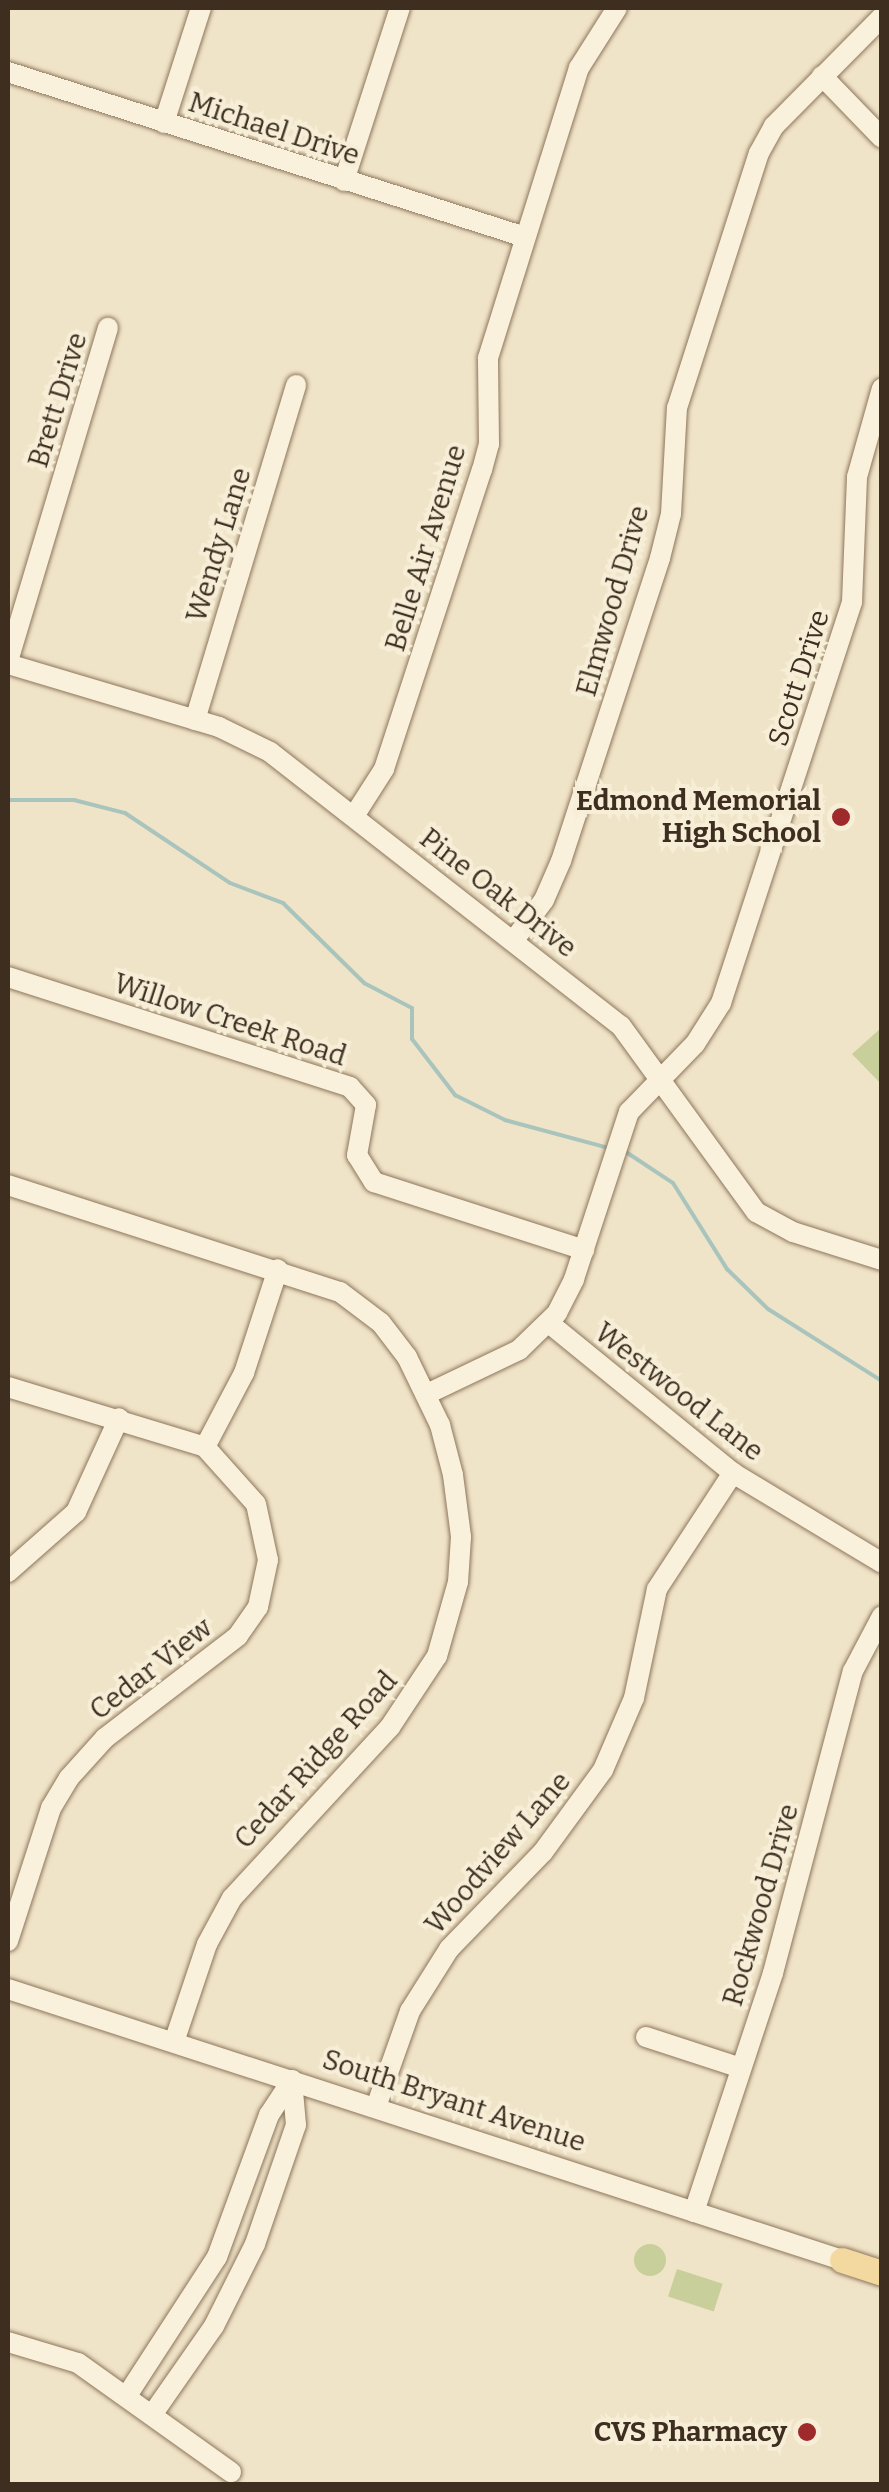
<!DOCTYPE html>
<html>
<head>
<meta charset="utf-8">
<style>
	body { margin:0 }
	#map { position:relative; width:889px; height:2492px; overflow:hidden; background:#f0e4c8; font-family:Bitter,serif }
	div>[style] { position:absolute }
	.green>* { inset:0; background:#c9cf9b; transform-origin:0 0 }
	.round { border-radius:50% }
	.stream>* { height:4px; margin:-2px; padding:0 2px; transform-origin:2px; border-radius:2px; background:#a9c4bc }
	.roads { filter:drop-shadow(0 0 2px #8d765c) drop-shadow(0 0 2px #8d765c) }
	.minor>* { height:20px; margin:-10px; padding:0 10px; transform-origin:10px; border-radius:10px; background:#faf1dc }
	.major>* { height:25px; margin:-12.5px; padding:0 12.5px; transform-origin:12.5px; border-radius:12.5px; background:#f3d9a0 }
	.dots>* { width:28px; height:28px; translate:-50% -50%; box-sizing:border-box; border:5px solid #f7eed8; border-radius:50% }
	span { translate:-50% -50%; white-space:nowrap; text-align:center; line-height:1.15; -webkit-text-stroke:8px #f7eed8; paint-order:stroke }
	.street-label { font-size:28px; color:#3d2e20 }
	.poi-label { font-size:28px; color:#3d2e20; font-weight:700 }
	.right { translate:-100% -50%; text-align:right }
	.frame { position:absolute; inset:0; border:10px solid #3d2e20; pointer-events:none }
</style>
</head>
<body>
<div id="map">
	<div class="green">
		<i style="clip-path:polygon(881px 1028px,881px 1084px,852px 1054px)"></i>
		<i class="round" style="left:634px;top:2244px;width:32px;height:32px"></i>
		<i style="left:677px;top:2269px;width:48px;height:29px;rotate:18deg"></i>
	</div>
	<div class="stream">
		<i style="left:8px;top:800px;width:66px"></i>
		<i style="left:74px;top:800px;width:53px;rotate:14.3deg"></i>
		<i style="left:125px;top:813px;width:126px;rotate:33.7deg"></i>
		<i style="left:230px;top:883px;width:57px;rotate:20.7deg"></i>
		<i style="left:283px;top:903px;width:114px;rotate:44.6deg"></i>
		<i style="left:364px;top:983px;width:54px;rotate:27.5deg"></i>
		<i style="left:412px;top:1008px;width:31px;rotate:90deg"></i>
		<i style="left:412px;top:1039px;width:71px;rotate:52.5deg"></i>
		<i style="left:455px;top:1095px;width:56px;rotate:26.6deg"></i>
		<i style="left:505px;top:1120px;width:104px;rotate:15.1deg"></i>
		<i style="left:626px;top:1152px;width:56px;rotate:33.4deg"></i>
		<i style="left:673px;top:1183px;width:102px;rotate:57.9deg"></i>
		<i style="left:727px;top:1269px;width:57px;rotate:44.3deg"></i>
		<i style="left:768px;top:1309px;width:135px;rotate:32.3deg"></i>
	</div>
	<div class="roads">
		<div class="minor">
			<i style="left:8px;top:72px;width:543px;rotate:17.7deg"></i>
			<i style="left:822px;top:76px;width:86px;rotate:45.9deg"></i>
			<i style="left:164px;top:123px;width:121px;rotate:-72.2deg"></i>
			<i style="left:344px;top:181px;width:182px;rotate:-72.1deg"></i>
			<i style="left:8px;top:661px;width:348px;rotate:-73.3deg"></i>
			<i style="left:8px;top:664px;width:220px;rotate:16.6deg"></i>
			<i style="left:219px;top:727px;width:57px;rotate:26.1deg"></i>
			<i style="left:270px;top:752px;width:445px;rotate:38deg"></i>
			<i style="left:621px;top:1026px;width:230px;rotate:54deg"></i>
			<i style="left:756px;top:1212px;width:42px;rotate:28.4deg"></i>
			<i style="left:793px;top:1232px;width:93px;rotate:17.5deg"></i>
			<i style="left:195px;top:720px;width:350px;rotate:-73.2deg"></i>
			<i style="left:354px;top:816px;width:56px;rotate:-57.4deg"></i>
			<i style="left:384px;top:769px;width:315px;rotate:-71.9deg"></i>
			<i style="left:482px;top:470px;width:27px;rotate:-75deg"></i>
			<i style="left:489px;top:444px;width:86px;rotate:-90.7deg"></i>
			<i style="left:488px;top:358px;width:304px;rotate:-72.6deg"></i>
			<i style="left:579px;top:68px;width:71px;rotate:-57.7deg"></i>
			<i style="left:514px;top:940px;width:50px;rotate:-53.1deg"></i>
			<i style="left:544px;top:900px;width:43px;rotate:-66.4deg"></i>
			<i style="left:561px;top:861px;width:319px;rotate:-71.9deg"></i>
			<i style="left:660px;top:558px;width:45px;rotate:-76deg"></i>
			<i style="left:671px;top:514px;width:106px;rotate:-86.8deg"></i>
			<i style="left:677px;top:408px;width:268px;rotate:-72.2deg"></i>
			<i style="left:759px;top:153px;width:31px;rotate:-61deg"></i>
			<i style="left:774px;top:126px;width:153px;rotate:-45.3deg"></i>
			<i style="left:8px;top:977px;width:359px;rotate:17.8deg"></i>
			<i style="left:350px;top:1087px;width:24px;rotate:48deg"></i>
			<i style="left:366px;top:1105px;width:51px;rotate:100.2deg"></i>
			<i style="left:357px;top:1155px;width:32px;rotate:58deg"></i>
			<i style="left:374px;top:1182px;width:221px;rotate:17.9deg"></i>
			<i style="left:8px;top:1185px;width:349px;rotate:17.9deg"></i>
			<i style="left:340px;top:1292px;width:51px;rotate:37.1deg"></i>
			<i style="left:381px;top:1323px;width:43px;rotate:52.6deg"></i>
			<i style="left:407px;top:1357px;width:76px;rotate:64.1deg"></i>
			<i style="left:440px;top:1425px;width:52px;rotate:75.4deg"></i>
			<i style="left:453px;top:1475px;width:63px;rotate:82.6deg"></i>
			<i style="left:461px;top:1537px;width:45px;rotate:93.8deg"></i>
			<i style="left:458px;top:1582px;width:77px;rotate:105.8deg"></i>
			<i style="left:437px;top:1656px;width:85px;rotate:123.5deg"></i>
			<i style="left:390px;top:1727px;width:233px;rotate:132.7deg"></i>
			<i style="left:232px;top:1898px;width:52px;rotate:118.5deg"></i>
			<i style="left:207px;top:1944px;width:103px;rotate:108.6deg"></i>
			<i style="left:549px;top:1323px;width:237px;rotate:39.2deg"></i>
			<i style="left:733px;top:1473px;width:174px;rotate:31.1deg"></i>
			<i style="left:8px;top:1387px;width:206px;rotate:16.9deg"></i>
			<i style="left:205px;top:1447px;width:76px;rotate:48.2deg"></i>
			<i style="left:256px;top:1504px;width:57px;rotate:77.9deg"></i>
			<i style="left:268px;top:1560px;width:48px;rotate:102deg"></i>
			<i style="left:258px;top:1607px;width:35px;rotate:125deg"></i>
			<i style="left:238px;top:1636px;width:168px;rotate:142.5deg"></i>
			<i style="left:105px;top:1738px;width:54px;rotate:132deg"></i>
			<i style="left:69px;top:1778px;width:35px;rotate:121deg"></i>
			<i style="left:51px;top:1808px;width:140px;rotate:107.9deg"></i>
			<i style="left:427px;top:1394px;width:102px;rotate:-25.6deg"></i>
			<i style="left:519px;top:1350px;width:53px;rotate:-44.2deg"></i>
			<i style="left:557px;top:1313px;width:38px;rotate:-63deg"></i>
			<i style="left:574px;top:1279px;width:176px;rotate:-71.8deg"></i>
			<i style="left:629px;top:1112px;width:95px;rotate:-45.9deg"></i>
			<i style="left:695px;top:1044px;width:49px;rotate:-57.6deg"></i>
			<i style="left:721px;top:1003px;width:422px;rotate:-71.9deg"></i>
			<i style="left:852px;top:602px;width:125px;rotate:-87.7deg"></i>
			<i style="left:857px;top:477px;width:92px;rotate:-74.3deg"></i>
			<i style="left:205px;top:1447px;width:84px;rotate:-62.2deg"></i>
			<i style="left:244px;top:1373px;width:109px;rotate:-71.9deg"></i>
			<i style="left:8px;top:1572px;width:91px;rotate:-41.4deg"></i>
			<i style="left:76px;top:1512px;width:103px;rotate:-65.4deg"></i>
			<i style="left:8px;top:1989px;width:877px;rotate:18deg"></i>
			<i style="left:646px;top:2037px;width:100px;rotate:18.1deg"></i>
			<i style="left:376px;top:2107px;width:102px;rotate:-70.5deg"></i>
			<i style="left:410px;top:2011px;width:73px;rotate:-57.8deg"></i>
			<i style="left:449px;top:1949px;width:135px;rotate:-45.9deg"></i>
			<i style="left:543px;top:1852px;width:102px;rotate:-53.8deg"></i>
			<i style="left:603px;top:1770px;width:78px;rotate:-66.7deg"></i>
			<i style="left:634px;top:1698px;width:111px;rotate:-78.1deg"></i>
			<i style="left:657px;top:1589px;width:139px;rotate:-56.8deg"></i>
			<i style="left:694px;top:2212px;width:252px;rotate:-71.7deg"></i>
			<i style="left:773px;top:1973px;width:312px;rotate:-75.2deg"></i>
			<i style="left:853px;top:1671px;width:62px;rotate:-62.2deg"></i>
			<i style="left:8px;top:2342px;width:73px;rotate:16.7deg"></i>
			<i style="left:78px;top:2363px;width:188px;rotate:35.5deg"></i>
			<i style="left:128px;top:2394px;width:163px;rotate:-57deg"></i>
			<i style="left:217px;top:2257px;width:151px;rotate:-69.9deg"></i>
			<i style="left:269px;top:2115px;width:42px;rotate:-56.7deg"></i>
			<i style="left:154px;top:2412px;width:105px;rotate:-55.1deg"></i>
			<i style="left:214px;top:2326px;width:92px;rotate:-63.4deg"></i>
			<i style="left:255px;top:2244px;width:126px;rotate:-71deg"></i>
			<i style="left:296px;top:2125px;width:45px;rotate:-95.1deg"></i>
		</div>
		<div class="major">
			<i style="left:842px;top:2260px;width:42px;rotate:18deg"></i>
		</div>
	</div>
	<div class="dots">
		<i style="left:841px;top:817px;background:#9e2a2b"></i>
		<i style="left:807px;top:2432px;background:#9e2a2b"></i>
	</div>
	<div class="street-label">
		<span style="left:274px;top:129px;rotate:18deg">Michael Drive</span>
		<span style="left:58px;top:400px;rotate:-73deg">Brett Drive</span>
		<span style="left:219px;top:545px;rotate:-73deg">Wendy Lane</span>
		<span style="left:426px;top:548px;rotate:-73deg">Belle Air Avenue</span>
		<span style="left:613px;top:601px;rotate:-74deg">Elmwood Drive</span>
		<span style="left:799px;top:678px;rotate:-72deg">Scott Drive</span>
		<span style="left:498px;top:893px;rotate:38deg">Pine Oak Drive</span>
		<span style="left:230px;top:1020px;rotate:18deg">Willow Creek Road</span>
		<span style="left:679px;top:1392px;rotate:38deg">Westwood Lane</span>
		<span style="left:151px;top:1669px;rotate:-38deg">Cedar View</span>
		<span style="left:316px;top:1760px;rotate:-48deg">Cedar Ridge Road</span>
		<span style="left:498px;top:1853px;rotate:-49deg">Woodview Lane</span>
		<span style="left:761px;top:1905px;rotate:-74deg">Rockwood Drive</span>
		<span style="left:454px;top:2101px;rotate:18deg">South Bryant Avenue</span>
	</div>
	<div class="poi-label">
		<span class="right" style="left:821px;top:817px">Edmond Memorial<br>High School</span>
		<span class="right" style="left:787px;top:2432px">CVS Pharmacy</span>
	</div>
	<div class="frame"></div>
</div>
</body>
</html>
